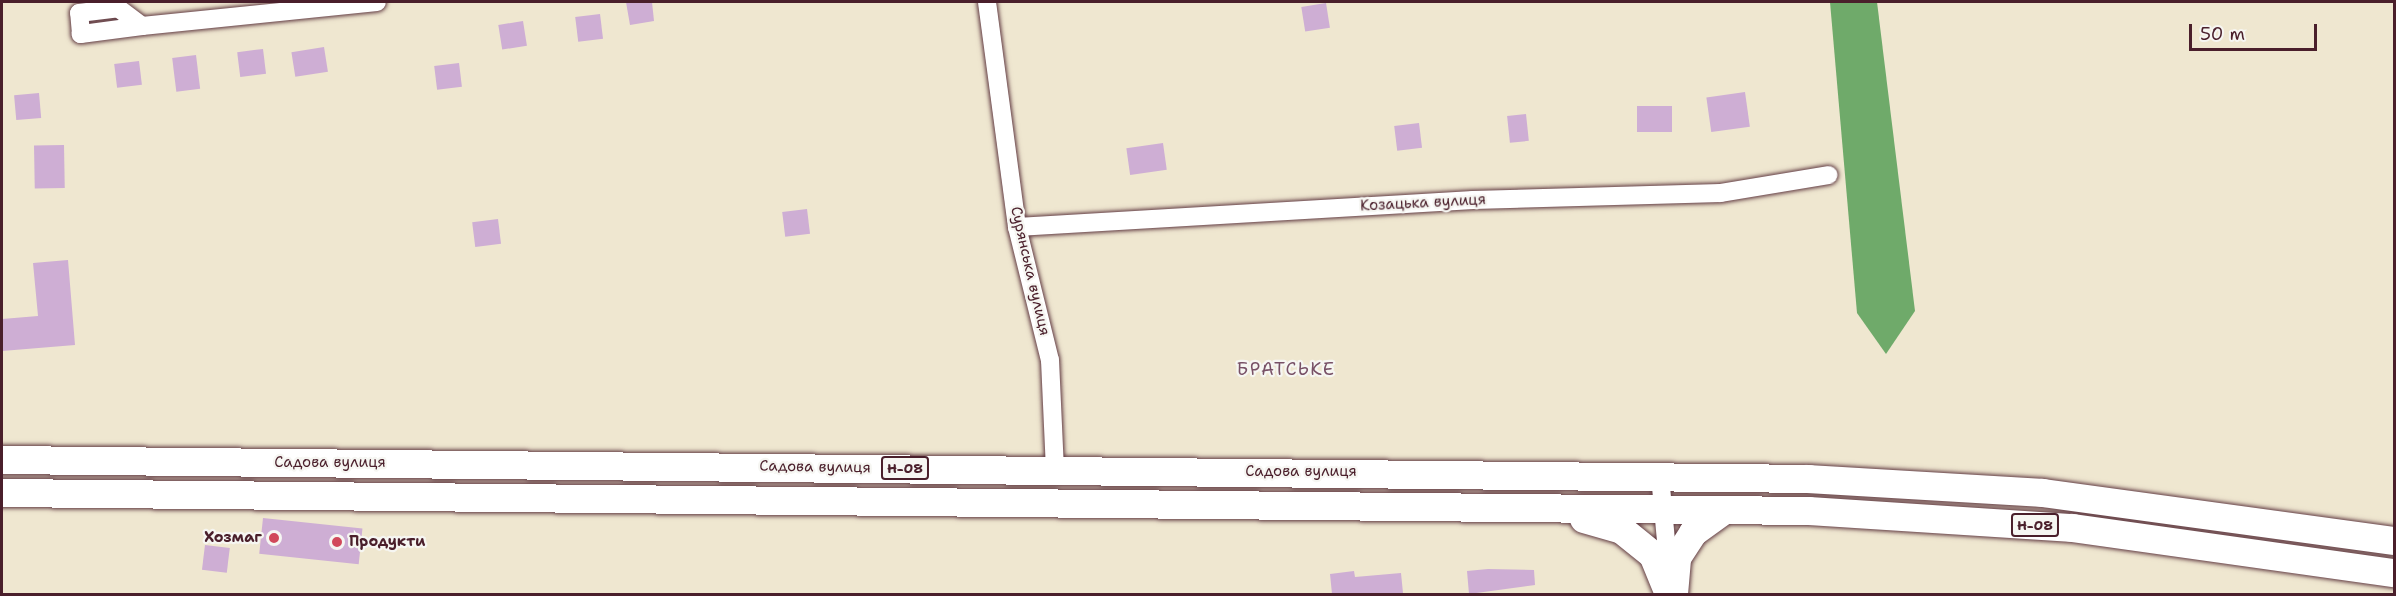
<!DOCTYPE html>
<html>
<head>
<meta charset="utf-8">
<style>
	body { margin:0 }
	#map { position:relative; width:2396px; height:596px; overflow:hidden; background:#efe7d0; font-family:"Shantell Sans",sans-serif }
	div>[style] { position:absolute }
	.forest>* { inset:0; background:#6faa6a }
	.building>* { inset:0; background:#ceaed4; transform-origin:0 0 }
	.roads { filter:drop-shadow(0 0 2px #633d44) drop-shadow(0 0 2px #633d44) }
	.street>* { height:18px; margin:-9px; padding:0 9px; transform-origin:9px; border-radius:9px; background:#fff }
	.primary>* { height:28px; margin:-14px; padding:0 14px; transform-origin:14px; border-radius:14px; background:#fff }
	.dots>* { width:16px; height:16px; translate:-50% -50%; box-sizing:border-box; border:3px solid #f6f6f2; border-radius:50% }
	span { translate:-50% -50%; white-space:nowrap; text-align:center; line-height:1.15; -webkit-text-stroke:4.5px #f6f6f2; paint-order:stroke }
	.shield-label span { padding:2px 4px; background:#f6f6f2; border:2px solid; border-radius:4px; -webkit-text-stroke-width:0 }
	.shield-label { font-size:14px; color:#4a1f2b; font-weight:700 }
	.street-label { font-size:15px; color:#4a1f2b }
	.poi-label { font-size:15px; color:#4a1f2b; font-weight:700 }
	.right { translate:-100% -50%; text-align:right }
	.left { translate:0 -50%; text-align:left }
	.quarter-label { font-size:18px; color:#785166; letter-spacing:1.5px }
	.frame { position:absolute; inset:0; border:3px solid #4a1f2b; pointer-events:none }
	.scale { position:absolute; left:2189px; top:24px; width:128px; height:27px; box-sizing:border-box; border:3px solid #4a1f2b; border-top:0; padding-left:8px; font-size:18px; line-height:21px; white-space:nowrap; color:#4a1f2b; -webkit-text-stroke:4px #f6f6f2; paint-order:stroke }
</style>
</head>
<body>
<div id="map">
	<div class="forest">
		<i style="clip-path:polygon(1830px 2px,1877px 2px,1915px 311px,1886px 354px,1857px 313px)"></i>
	</div>
	<div class="building">
		<i style="clip-path:polygon(626px 2px,652px 2px,654px 21px,630px 25px)"></i>
		<i style="left:1326px;top:3px;width:25px;height:25px;rotate:81deg"></i>
		<i style="left:600px;top:14px;width:25px;height:25px;rotate:83deg"></i>
		<i style="left:523px;top:21px;width:25px;height:25px;rotate:81deg"></i>
		<i style="left:324px;top:47px;width:25px;height:33px;rotate:81deg"></i>
		<i style="left:263px;top:49px;width:25px;height:26px;rotate:83deg"></i>
		<i style="left:196px;top:55px;width:34px;height:24px;rotate:83deg"></i>
		<i style="left:139px;top:61px;width:24px;height:25px;rotate:83deg"></i>
		<i style="left:459px;top:63px;width:24px;height:25px;rotate:83deg"></i>
		<i style="left:1745px;top:92px;width:35px;height:39px;rotate:82deg"></i>
		<i style="left:39px;top:93px;width:25px;height:25px;rotate:85deg"></i>
		<i style="left:1637px;top:106px;width:35px;height:26px"></i>
		<i style="left:1526px;top:114px;width:27px;height:19px;rotate:84deg"></i>
		<i style="left:1419px;top:123px;width:25px;height:25px;rotate:83deg"></i>
		<i style="left:1163px;top:143px;width:27px;height:37px;rotate:82deg"></i>
		<i style="left:64px;top:145px;width:43px;height:30px;rotate:89deg"></i>
		<i style="left:807px;top:209px;width:25px;height:25px;rotate:83deg"></i>
		<i style="left:498px;top:219px;width:25px;height:26px;rotate:83deg"></i>
		<i style="clip-path:polygon(68px 260px,75px 345px,2px 351px,2px 319px,38px 316px,33px 263px)"></i>
		<i style="left:263px;top:518px;width:100px;height:36px;rotate:6deg"></i>
		<i style="left:205px;top:545px;width:25px;height:25px;rotate:7deg"></i>
		<i style="clip-path:polygon(1488px 569px,1534px 570px,1535px 585px,1469px 594px,1467px 571px)"></i>
		<i style="clip-path:polygon(1354px 571px,1355px 577px,1401px 573px,1403px 593px,1332px 594px,1330px 574px)"></i>
	</div>
	<div class="roads">
		<div class="street">
			<i style="left:987px;top:2px;width:227px;rotate:82.4deg"></i>
			<i style="left:1017px;top:227px;width:137px;rotate:76.1deg"></i>
			<i style="left:1050px;top:360px;width:110px;rotate:87.4deg"></i>
			<i style="left:142px;top:26px;width:62px;rotate:172.5deg"></i>
			<i style="left:81px;top:34px;width:21px;rotate:-95deg"></i>
			<i style="left:79px;top:13px;width:39px;rotate:-7deg"></i>
			<i style="left:118px;top:8px;width:30px;rotate:37deg"></i>
			<i style="left:142px;top:26px;width:236px;rotate:-5.8deg"></i>
			<i style="left:1017px;top:227px;width:457px;rotate:-3.4deg"></i>
			<i style="left:1473px;top:200px;width:248px;rotate:-1.6deg"></i>
			<i style="left:1721px;top:193px;width:109px;rotate:-9.5deg"></i>
			<i style="left:1660px;top:476px;width:97px;rotate:84.7deg"></i>
		</div>
		<div class="primary">
			<i style="left:2px;top:460px;width:1807px;rotate:0.6deg"></i>
			<i style="left:1809px;top:479px;width:234px;rotate:3.4deg"></i>
			<i style="left:2043px;top:493px;width:354px;rotate:7.8deg"></i>
			<i style="left:2px;top:493px;width:1807px;rotate:0.57deg"></i>
			<i style="left:1809px;top:511px;width:265px;rotate:3.7deg"></i>
			<i style="left:2073px;top:528px;width:324px;rotate:8deg"></i>
			<i style="left:1584px;top:519px;width:40px;rotate:16deg"></i>
			<i style="left:1622px;top:530px;width:40px;rotate:39deg"></i>
			<i style="left:1653px;top:555px;width:42px;rotate:67.7deg"></i>
			<i style="left:1674px;top:594px;width:36px;rotate:-85deg"></i>
			<i style="left:1677px;top:558px;width:30px;rotate:-57deg"></i>
			<i style="left:1693px;top:533px;width:39px;rotate:-36deg"></i>
		</div>
	</div>
	<div class="dots">
		<i style="left:274px;top:538px;background:#d1495b"></i>
		<i style="left:337px;top:542px;background:#d1495b"></i>
	</div>
	<div class="shield-label">
		<span style="left:905px;top:468px">Н-08</span>
		<span style="left:2035px;top:525px">Н-08</span>
	</div>
	<div class="street-label">
		<span style="left:1423px;top:203px;rotate:-3deg">Козацька вулиця</span>
		<span style="left:1030px;top:271px;rotate:77deg">Сурянська вулиця</span>
		<span style="left:330px;top:463px">Садова вулиця</span>
		<span style="left:815px;top:467px;rotate:1deg">Садова вулиця</span>
		<span style="left:1301px;top:472px">Садова вулиця</span>
	</div>
	<div class="poi-label">
		<span class="right" style="left:262px;top:538px">Хозмаг</span>
		<span class="left" style="left:349px;top:542px">Продукти</span>
	</div>
	<div class="quarter-label">
		<span style="left:1286px;top:369px">БРАТСЬКЕ</span>
	</div>
	<div class="frame"></div>
	<div class="scale">50 m</div>
</div>
</body>
</html>
